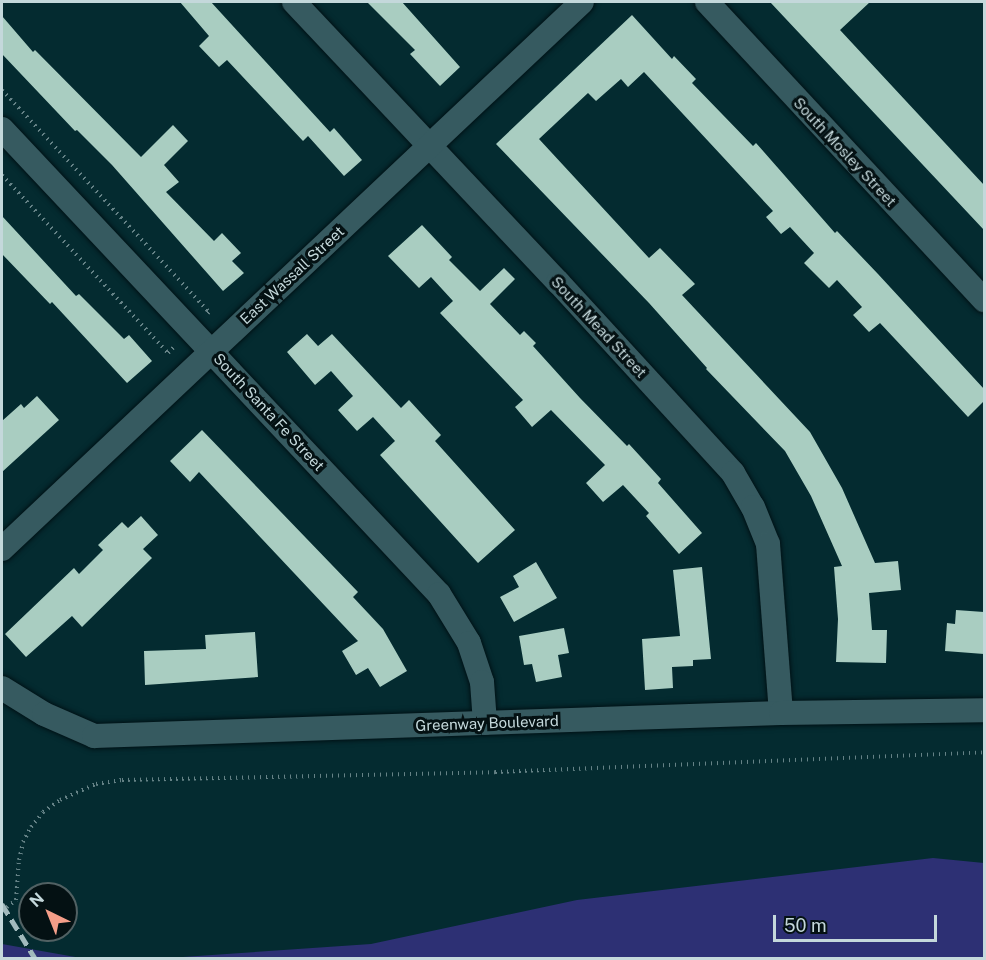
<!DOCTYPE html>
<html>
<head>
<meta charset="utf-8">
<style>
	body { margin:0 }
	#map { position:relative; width:986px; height:960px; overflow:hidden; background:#042b30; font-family:"Public Sans",sans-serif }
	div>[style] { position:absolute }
	.water>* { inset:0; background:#2d3074 }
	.building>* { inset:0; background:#a9cdc1 }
	.path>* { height:4px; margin-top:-2px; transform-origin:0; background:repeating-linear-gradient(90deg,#658286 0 1.5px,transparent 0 6px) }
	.roads { filter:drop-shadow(0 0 2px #001216) drop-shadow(0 0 2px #001216) }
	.minor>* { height:24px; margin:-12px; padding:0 12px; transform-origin:12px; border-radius:12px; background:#365a60 }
	.rail>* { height:4.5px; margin-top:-2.25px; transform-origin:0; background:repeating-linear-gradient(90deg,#a2babd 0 12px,transparent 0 18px) }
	span { translate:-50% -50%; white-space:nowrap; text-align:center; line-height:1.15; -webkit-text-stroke:6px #041113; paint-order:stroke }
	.street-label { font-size:15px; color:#c4d8db }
	.frame { position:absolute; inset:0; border:3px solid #c4d8db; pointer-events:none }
	.north { position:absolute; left:18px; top:882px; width:60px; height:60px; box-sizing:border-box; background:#041113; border:2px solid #516163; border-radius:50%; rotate:317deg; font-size:16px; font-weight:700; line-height:24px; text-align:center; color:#c4d8db }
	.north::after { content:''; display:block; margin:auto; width:21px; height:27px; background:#f49e89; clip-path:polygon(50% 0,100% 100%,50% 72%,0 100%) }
	.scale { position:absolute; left:773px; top:915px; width:164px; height:27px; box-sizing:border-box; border:3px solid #c4d8db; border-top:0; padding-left:8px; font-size:18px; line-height:21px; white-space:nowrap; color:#c4d8db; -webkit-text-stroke:4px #041113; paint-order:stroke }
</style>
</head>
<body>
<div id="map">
	<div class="water">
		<i style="clip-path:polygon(933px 858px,984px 863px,984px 958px,168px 958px,371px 944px,577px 900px)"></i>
		<i style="clip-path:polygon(2px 944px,81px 958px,2px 958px)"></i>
	</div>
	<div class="building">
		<i style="clip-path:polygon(180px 2px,211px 2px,330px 132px,334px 128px,362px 160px,344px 176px,308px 136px,303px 141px,227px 60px,219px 67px,199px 46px,209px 36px)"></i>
		<i style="clip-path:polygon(367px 2px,402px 2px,460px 67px,440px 86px,410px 54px,415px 50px)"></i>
		<i style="clip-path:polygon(770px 2px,870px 2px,840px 30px,984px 185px,984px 230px)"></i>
		<i style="clip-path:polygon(632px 15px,672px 59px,674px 56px,696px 79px,692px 83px,753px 146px,756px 143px,835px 233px,837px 231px,878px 274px,984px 389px,984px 401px,968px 417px,880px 323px,869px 332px,853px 315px,862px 307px,837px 280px,829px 288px,804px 263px,814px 253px,790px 227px,781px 234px,766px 217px,773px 211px,644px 72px,628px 87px,621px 79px,596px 101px,588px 93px,539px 139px,649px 258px,660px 248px,695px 284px,682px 295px,810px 432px,842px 488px,875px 563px,898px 561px,901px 590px,869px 593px,872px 630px,887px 630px,886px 663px,836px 662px,838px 619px,834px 567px,842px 566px,811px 496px,785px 451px,706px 369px,707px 368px,649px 303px,496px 144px)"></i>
		<i style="clip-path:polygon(2px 16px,33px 52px,35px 50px,141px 157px,173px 125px,188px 141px,164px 165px,179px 182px,166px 192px,214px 241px,222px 233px,241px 253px,232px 261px,244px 273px,223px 291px,112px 165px,77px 130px,75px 131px,2px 54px)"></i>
		<i style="clip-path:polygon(2px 216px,76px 296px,79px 294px,124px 339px,129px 335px,152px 361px,127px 383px,52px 302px,50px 304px,2px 254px)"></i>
		<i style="clip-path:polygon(422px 225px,452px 257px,449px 260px,480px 291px,504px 268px,515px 279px,490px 304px,520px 335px,524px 331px,536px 343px,533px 346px,580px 398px,627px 446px,629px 444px,661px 479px,658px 483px,702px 533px,679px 554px,646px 516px,649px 513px,623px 485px,603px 502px,586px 483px,605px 465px,551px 410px,532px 427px,515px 407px,523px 400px,440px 313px,453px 301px,431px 277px,419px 288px,388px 256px)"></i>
		<i style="clip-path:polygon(307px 334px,318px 346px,332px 334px,401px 408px,409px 400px,441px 435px,435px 441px,515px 530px,478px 563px,380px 455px,395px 441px,373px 417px,357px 431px,338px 410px,353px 396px,331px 371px,315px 385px,287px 352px)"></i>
		<i style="clip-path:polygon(37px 396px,59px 420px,2px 472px,2px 421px,21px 404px,24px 408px)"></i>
		<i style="clip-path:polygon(202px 430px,358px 592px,353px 597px,383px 629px,407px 671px,380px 687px,368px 668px,356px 675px,342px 651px,358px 641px,199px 472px,190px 482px,170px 461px)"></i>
		<i style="clip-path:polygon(141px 516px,158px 535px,143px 549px,152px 558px,82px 627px,72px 616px,26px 657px,5px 634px,74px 568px,79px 574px,103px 550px,98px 545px,122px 522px,128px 528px)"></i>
		<i style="clip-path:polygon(536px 562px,557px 598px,514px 622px,500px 597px,519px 587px,513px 576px)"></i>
		<i style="clip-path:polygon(702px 567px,711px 659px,693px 660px,693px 666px,672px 667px,673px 688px,645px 690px,642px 639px,680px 636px,673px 570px)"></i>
		<i style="clip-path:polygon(956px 610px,984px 612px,984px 654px,945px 651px,947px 623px,955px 624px)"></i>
		<i style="clip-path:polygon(564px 628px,569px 653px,558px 655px,562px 677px,536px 682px,532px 664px,524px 665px,519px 636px)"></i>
		<i style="clip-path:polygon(255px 632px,258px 677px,145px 685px,144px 651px,206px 649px,205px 635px)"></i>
	</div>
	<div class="path">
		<i style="left:2px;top:90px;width:304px;rotate:47deg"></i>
		<i style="left:209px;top:312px;width:4px;rotate:135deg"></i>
		<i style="left:2px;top:175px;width:243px;rotate:47deg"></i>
		<i style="left:168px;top:353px;width:10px;rotate:-45deg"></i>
		<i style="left:2px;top:911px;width:18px;rotate:-38deg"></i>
		<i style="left:16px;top:900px;width:40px;rotate:-85.7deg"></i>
		<i style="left:19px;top:860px;width:18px;rotate:-77deg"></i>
		<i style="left:23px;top:842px;width:17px;rotate:-62deg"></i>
		<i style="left:31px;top:827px;width:19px;rotate:-51deg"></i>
		<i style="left:43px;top:812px;width:21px;rotate:-35deg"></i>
		<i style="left:60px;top:800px;width:39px;rotate:-24deg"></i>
		<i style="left:96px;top:784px;width:26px;rotate:-9deg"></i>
		<i style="left:122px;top:780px;width:373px;rotate:-1.2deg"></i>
		<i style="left:495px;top:772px;width:489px;rotate:-2.3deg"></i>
	</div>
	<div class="roads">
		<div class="minor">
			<i style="left:294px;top:2px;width:385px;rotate:46.7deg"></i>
			<i style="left:558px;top:282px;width:259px;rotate:47.5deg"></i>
			<i style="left:733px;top:473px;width:39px;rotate:60deg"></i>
			<i style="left:753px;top:507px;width:40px;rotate:68deg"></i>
			<i style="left:768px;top:544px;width:169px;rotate:85.6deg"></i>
			<i style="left:707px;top:2px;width:407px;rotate:47.1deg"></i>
			<i style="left:2px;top:129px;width:638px;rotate:46.78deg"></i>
			<i style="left:439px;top:594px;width:57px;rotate:58.5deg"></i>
			<i style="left:469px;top:643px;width:41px;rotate:71.6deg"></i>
			<i style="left:482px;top:682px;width:41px;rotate:85.8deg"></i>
			<i style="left:2px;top:549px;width:797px;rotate:-43.32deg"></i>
			<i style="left:2px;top:688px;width:49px;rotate:31.8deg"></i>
			<i style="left:44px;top:714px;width:55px;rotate:23.7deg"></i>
			<i style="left:94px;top:736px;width:687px;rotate:-1.92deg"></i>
			<i style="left:781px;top:713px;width:203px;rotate:-0.8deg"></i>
		</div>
	</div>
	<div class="rail">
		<i style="left:2px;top:904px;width:63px;rotate:58.6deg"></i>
	</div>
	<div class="street-label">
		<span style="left:845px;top:152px;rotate:47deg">South Mosley Street</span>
		<span style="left:292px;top:275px;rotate:-43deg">East Wassall Street</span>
		<span style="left:599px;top:327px;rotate:47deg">South Mead Street</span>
		<span style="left:269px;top:412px;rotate:47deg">South Santa Fe Street</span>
		<span style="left:487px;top:723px;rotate:-2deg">Greenway Boulevard</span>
	</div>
	<div class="frame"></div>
	<div class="north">N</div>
	<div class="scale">50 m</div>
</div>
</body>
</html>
